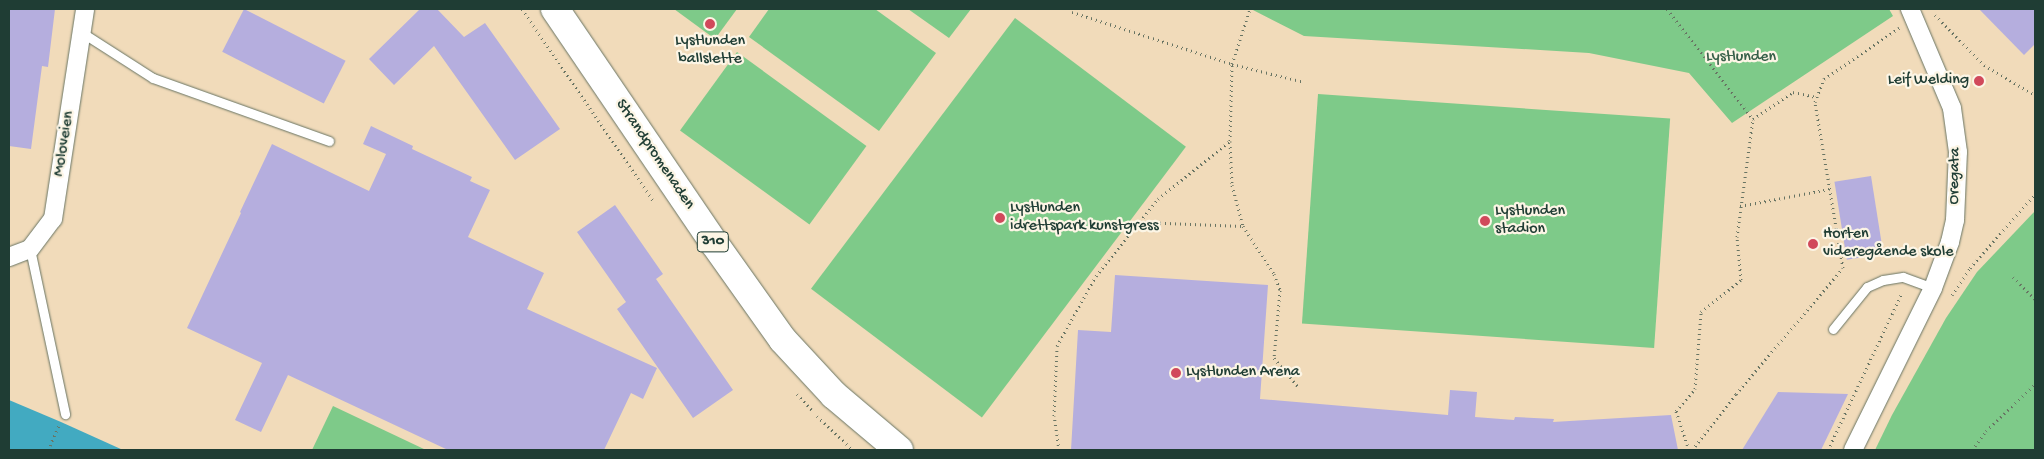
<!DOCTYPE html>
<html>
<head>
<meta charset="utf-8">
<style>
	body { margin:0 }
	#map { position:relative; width:2044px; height:459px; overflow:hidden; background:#f1dbba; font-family:"Gochi Hand",sans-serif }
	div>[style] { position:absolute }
	.green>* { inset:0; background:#7eca89; transform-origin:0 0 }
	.water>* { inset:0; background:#42aac1 }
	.building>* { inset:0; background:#b5aede; transform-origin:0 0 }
	.path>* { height:3px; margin-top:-1.5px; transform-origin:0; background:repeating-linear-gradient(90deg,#687463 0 1px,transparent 0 5px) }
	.roads { filter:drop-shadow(0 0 1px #687463) drop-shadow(0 0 1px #687463) }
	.service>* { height:9px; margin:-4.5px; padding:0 4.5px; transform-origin:4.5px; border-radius:4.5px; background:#fff }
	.minor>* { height:18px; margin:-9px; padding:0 9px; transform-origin:9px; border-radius:9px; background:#fff }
	.primary>* { height:28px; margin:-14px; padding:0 14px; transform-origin:14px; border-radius:14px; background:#fff }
	.dots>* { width:14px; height:14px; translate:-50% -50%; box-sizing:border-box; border:2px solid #fcf5e5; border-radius:50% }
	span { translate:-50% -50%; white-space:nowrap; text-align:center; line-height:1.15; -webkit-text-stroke:4.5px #fcf5e5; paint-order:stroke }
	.shield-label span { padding:1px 4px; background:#fcf5e5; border:1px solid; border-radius:4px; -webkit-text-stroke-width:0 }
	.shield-label { font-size:15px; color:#1f3d34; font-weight:700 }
	.poi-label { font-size:16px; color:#1f3d34 }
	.right { translate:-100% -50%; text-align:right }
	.left { translate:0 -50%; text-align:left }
	.park-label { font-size:16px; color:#376049 }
	.street-label { font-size:16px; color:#1f3d34 }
	.frame { position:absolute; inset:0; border:10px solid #1f3d34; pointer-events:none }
</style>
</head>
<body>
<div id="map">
	<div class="green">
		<i style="clip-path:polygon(674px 9px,737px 9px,715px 39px)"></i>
		<i style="clip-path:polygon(769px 9px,875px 9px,936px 53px,879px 131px,749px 37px)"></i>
		<i style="clip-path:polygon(908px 9px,971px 9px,949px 38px)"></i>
		<i style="clip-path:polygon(1251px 9px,1889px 9px,1893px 16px,1732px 123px,1689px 73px,1589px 53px,1304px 36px)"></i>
		<i style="left:1015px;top:18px;width:214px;height:339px;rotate:37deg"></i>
		<i style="left:737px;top:52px;width:160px;height:97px;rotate:36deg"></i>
		<i style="left:1318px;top:94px;width:353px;height:230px;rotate:4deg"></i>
		<i style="clip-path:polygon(2035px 211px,2035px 450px,1875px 450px,1892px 415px,1946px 318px,1977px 272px)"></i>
		<i style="clip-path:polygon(333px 406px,426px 450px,312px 450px)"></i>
	</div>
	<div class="water">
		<i style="clip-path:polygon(9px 400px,61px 422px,123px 450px,9px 450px)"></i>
	</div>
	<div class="building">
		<i style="clip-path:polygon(9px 9px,55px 9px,48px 67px,42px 66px,31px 149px,9px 146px)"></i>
		<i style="left:244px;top:9px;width:114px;height:48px;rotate:27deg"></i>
		<i style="clip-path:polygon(420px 9px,437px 9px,464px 37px,485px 23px,560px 129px,515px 160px,434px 46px,394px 85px,369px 59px)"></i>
		<i style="clip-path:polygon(1979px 9px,2035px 9px,2035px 44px,2024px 55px)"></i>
		<i style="clip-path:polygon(371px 126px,413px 146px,412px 149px,472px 177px,470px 181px,490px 190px,468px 237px,544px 273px,527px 309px,657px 368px,643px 399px,631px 393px,604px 450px,448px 450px,288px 375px,261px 432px,235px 420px,262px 363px,187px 328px,241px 213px,240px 212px,272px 144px,369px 191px,386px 154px,363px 144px)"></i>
		<i style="left:1871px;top:176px;width:79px;height:37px;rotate:81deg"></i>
		<i style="clip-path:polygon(615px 205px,663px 274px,656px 279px,733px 390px,693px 418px,617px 309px,626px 302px,577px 232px)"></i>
		<i style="clip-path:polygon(1115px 275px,1268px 285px,1260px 399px,1448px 415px,1450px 390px,1477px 392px,1475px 417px,1514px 420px,1515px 417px,1554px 419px,1553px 422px,1671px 415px,1678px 450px,1071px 450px,1078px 330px,1111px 332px)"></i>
		<i style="clip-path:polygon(1778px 392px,1848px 394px,1821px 450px,1742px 450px)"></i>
	</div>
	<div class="path">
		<i style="left:522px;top:9px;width:232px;rotate:55.6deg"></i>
		<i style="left:1667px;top:9px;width:140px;rotate:52deg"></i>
		<i style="left:1072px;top:12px;width:168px;rotate:18deg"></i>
		<i style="left:1232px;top:64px;width:74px;rotate:14deg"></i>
		<i style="left:1935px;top:15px;width:70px;rotate:45.6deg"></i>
		<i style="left:1984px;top:65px;width:59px;rotate:30.5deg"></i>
		<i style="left:1230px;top:142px;width:43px;rotate:87.3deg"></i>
		<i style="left:1232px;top:185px;width:42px;rotate:75deg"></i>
		<i style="left:1243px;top:226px;width:57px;rotate:57.1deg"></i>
		<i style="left:1274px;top:274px;width:17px;rotate:69deg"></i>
		<i style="left:1280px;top:290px;width:68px;rotate:95deg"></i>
		<i style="left:1274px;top:358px;width:39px;rotate:50deg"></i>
		<i style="left:1740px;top:206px;width:91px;rotate:-10.8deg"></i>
		<i style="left:1140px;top:222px;width:103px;rotate:2.2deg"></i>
		<i style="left:2013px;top:277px;width:31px;rotate:45deg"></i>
		<i style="left:1952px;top:295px;width:32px;rotate:-56deg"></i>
		<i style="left:1970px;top:268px;width:98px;rotate:-48.7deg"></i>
		<i style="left:797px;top:394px;width:23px;rotate:47deg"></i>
		<i style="left:817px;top:416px;width:50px;rotate:43.4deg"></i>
		<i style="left:48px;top:450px;width:27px;rotate:-66deg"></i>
		<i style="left:1059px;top:450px;width:34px;rotate:-98deg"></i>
		<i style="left:1054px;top:416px;width:70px;rotate:-87.5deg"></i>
		<i style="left:1057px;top:346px;width:80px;rotate:-60.9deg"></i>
		<i style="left:1096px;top:276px;width:99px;rotate:-51.2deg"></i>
		<i style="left:1158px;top:199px;width:92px;rotate:-38.9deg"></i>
		<i style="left:1230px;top:141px;width:77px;rotate:-88.5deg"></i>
		<i style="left:1232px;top:64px;width:58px;rotate:-71.9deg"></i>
		<i style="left:1689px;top:450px;width:41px;rotate:-108.4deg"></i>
		<i style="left:1676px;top:411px;width:29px;rotate:-49deg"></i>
		<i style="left:1695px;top:389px;width:77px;rotate:-85.5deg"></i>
		<i style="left:1701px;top:312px;width:51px;rotate:-38.7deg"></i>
		<i style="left:1741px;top:280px;width:43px;rotate:-95.3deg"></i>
		<i style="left:1737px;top:237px;width:119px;rotate:-82.3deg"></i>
		<i style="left:1753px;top:119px;width:48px;rotate:-34deg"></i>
		<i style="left:1793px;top:92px;width:24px;rotate:12deg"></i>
		<i style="left:1692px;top:450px;width:71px;rotate:-51.8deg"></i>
		<i style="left:1736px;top:394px;width:165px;rotate:-49.7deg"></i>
		<i style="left:1843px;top:268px;width:168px;rotate:-99.6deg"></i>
		<i style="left:1815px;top:102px;width:25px;rotate:-69deg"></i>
		<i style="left:1824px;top:79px;width:91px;rotate:-34.2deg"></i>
		<i style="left:1828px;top:450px;width:174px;rotate:-64.8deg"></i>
		<i style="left:1972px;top:450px;width:24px;rotate:-54deg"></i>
		<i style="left:1986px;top:431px;width:68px;rotate:-43.8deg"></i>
	</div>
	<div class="roads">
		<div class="service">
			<i style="left:81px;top:32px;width:85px;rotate:32.6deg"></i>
			<i style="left:153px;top:78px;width:187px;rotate:19.7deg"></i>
			<i style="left:30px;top:249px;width:169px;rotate:78deg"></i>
			<i style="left:1833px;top:329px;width:54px;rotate:-51deg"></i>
			<i style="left:1867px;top:287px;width:17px;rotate:-24deg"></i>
			<i style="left:1883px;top:280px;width:20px;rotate:-9deg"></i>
			<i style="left:1903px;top:277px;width:32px;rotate:20deg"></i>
		</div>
		<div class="minor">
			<i style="left:9px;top:257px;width:22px;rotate:-21deg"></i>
			<i style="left:30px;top:249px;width:38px;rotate:-53deg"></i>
			<i style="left:53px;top:219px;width:212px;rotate:-81.3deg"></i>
			<i style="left:1853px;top:450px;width:181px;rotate:-63.7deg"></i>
			<i style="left:1933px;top:288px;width:49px;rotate:-69.7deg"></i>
			<i style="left:1950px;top:242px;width:23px;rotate:-77deg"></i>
			<i style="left:1955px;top:220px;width:68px;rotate:-87.5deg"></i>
			<i style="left:1958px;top:152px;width:44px;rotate:-97.8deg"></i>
			<i style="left:1952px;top:108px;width:108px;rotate:-113deg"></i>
		</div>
		<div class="primary">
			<i style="left:555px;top:9px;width:283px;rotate:55.8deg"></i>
			<i style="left:714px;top:243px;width:119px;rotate:54.6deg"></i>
			<i style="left:783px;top:340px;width:75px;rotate:47.2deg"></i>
			<i style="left:834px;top:395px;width:85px;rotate:40.2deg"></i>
		</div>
	</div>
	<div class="dots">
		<i style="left:710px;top:24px;background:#d1495b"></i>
		<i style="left:1979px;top:81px;background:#d1495b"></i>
		<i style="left:1000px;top:218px;background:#d1495b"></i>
		<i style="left:1485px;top:221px;background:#d1495b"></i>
		<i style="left:1813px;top:244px;background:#d1495b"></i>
		<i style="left:1176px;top:373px;background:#d1495b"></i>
	</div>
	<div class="shield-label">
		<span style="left:713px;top:242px">310</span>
	</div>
	<div class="poi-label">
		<span style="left:710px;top:51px">Lystlunden<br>ballslette</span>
		<span class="right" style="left:1969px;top:81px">Leif Welding</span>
		<span class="left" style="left:1010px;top:218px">Lystlunden<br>idrettspark kunstgress</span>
		<span class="left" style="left:1495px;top:221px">Lystlunden<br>stadion</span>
		<span class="left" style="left:1823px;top:244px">Horten<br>videregående skole</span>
		<span class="left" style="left:1186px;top:373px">Lystlunden Arena</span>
	</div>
	<div class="park-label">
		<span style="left:1741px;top:58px">Lystlunden</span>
	</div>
	<div class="street-label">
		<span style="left:65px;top:144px;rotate:-81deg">Moloveien</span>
		<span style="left:654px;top:155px;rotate:56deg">Strandpromenaden</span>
		<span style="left:1956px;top:176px;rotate:-89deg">Oregata</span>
	</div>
	<div class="frame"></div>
</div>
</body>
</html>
